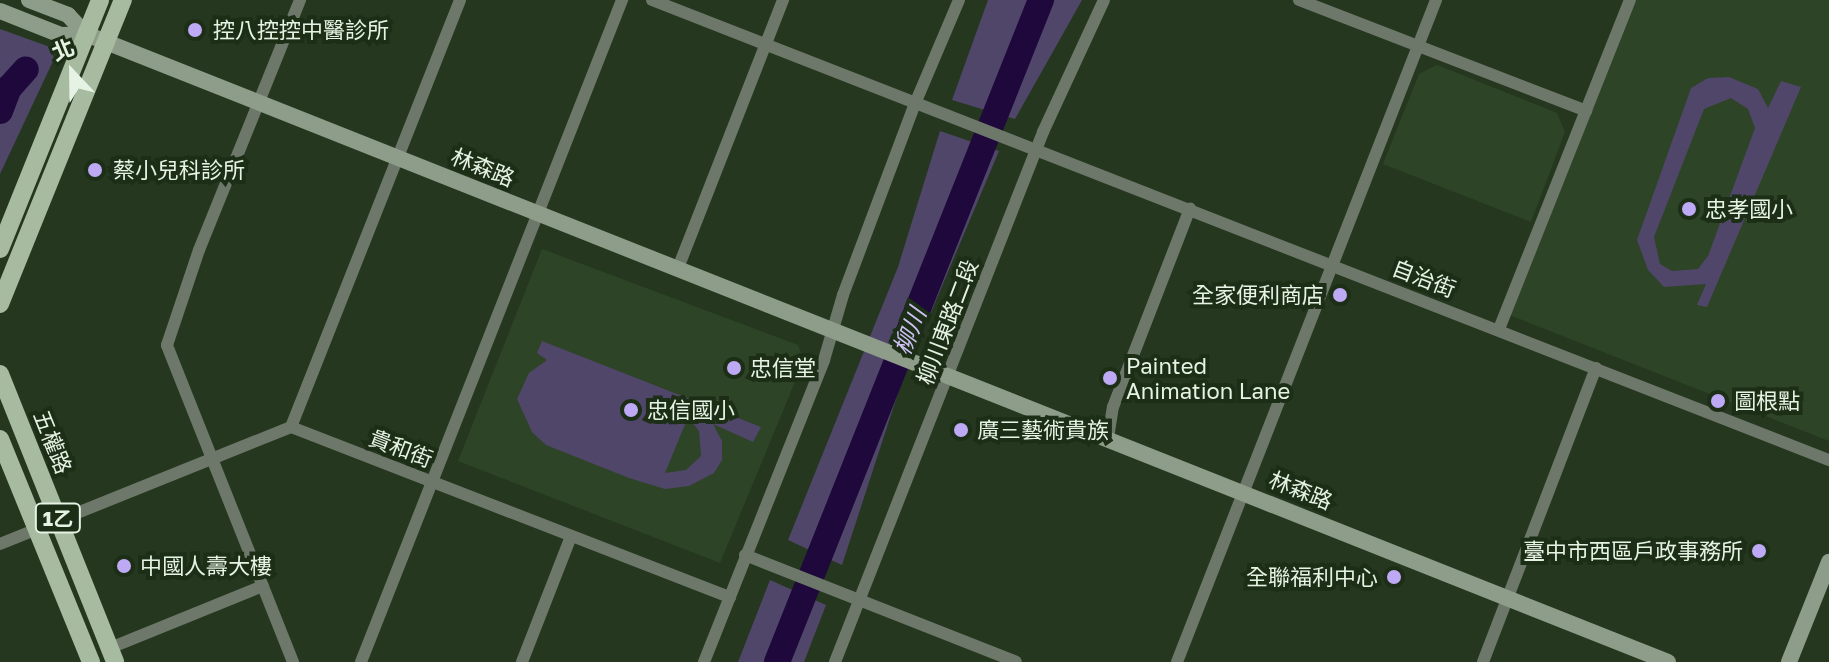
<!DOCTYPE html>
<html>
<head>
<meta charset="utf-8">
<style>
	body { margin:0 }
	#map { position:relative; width:1829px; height:662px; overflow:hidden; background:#25381f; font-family:"Golos Text","Noto Sans TC",sans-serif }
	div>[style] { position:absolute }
	.built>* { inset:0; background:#2d4426 }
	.green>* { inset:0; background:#50466a }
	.river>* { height:26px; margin:-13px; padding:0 13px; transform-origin:13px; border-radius:13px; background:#1e083c }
	.minor>* { height:12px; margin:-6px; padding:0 6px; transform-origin:6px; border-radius:6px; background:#6d776a }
	.secondary>* { height:16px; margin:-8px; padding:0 8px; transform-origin:8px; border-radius:8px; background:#8e9d89 }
	.primary>* { height:18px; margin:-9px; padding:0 9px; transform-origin:9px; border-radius:9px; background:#a7bba1 }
	.dots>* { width:22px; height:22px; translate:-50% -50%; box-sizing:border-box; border:4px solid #1c2e16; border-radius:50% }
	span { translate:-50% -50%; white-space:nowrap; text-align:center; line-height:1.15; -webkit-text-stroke:8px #1c2e16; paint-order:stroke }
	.shield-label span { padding:2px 6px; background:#1c2e16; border:2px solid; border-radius:6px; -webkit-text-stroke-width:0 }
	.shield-label { font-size:20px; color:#e6f2e3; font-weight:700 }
	.poi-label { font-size:22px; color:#e6f2e3 }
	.left { translate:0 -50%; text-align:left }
	.right { translate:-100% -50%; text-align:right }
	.street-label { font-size:22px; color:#e6f2e3 }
	.water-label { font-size:24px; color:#cfc1f5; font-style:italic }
	.north { position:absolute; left:32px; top:32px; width:80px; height:80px; -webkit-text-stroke:6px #1c2e16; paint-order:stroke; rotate:338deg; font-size:22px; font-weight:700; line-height:32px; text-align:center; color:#e6f2e3 }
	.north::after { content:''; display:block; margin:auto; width:28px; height:36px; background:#e6f2e3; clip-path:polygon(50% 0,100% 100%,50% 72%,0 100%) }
</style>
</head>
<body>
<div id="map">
	<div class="built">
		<i style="clip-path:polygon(1630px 0,1829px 0,1829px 441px,1507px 314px)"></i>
		<i style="clip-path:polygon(1437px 65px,1557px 113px,1565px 132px,1531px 222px,1383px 164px,1419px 74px)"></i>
		<i style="clip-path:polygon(542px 249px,798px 345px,804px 360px,720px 563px,458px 461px)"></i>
	</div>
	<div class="green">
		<i style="clip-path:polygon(988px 0,1082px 0,1015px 119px,952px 100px)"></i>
		<i style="clip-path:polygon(0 29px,50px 47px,54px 59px,0 174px)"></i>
		<i style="clip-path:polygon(evenodd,1729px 77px,1758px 89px,1768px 108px,1781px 81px,1801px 87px,1707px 307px,1697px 305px,1706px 284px,1664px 287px,1648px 270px,1637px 240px,1691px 88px,1708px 78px,1729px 77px,1731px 98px,1748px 109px,1755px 128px,1708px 256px,1698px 269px,1672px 271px,1660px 264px,1654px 237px,1704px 109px,1731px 98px)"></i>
		<i style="clip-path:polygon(940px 131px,999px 151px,902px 381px,842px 565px,788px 540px,898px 267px)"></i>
		<i style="clip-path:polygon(evenodd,542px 341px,761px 427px,753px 442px,713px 424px,722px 441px,722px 460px,714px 473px,689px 486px,665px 489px,629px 478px,546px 445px,532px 432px,517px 399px,529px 373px,547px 360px,537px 353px,542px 341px,688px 417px,699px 431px,701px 456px,686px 470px,665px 473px,688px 417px)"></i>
		<i style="clip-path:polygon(770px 580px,826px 605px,804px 662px,738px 662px)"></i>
	</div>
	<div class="river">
		<i style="left:0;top:111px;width:25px;rotate:-69deg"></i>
		<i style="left:9px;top:88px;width:25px;rotate:-48deg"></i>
		<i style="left:777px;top:662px;width:713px;rotate:-68.26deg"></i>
	</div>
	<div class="minor">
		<i style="left:652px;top:0;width:1264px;rotate:21.35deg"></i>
		<i style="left:1299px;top:0;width:308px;rotate:21.1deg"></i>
		<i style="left:678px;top:268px;width:288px;rotate:-68.6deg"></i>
		<i style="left:1499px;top:329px;width:354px;rotate:-68.3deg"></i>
		<i style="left:291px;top:427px;width:459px;rotate:-68.4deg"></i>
		<i style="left:1108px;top:438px;width:31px;rotate:-81deg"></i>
		<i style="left:1113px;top:407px;width:213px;rotate:-68.8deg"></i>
		<i style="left:0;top:544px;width:314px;rotate:-21.9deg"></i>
		<i style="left:291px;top:427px;width:471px;rotate:21.2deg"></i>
		<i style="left:745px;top:555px;width:291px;rotate:21.5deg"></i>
		<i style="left:110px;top:648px;width:165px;rotate:-22.1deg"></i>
		<i style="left:293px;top:662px;width:341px;rotate:-111.7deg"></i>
		<i style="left:167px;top:345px;width:100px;rotate:-71.4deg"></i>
		<i style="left:199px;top:250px;width:270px;rotate:-68deg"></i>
		<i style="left:361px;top:662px;width:712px;rotate:-68.48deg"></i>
		<i style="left:522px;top:662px;width:135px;rotate:-68.7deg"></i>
		<i style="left:704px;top:662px;width:325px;rotate:-68.3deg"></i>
		<i style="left:824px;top:360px;width:68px;rotate:-73.7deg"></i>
		<i style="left:843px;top:295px;width:202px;rotate:-69.4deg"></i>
		<i style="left:914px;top:106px;width:115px;rotate:-67deg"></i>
		<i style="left:835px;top:662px;width:569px;rotate:-68.57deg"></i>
		<i style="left:1043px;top:132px;width:145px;rotate:-65.2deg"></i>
		<i style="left:1177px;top:662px;width:711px;rotate:-68.63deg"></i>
		<i style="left:1483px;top:662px;width:315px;rotate:-69deg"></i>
	</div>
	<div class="secondary">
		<i style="left:29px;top:0;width:42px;rotate:21deg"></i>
		<i style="left:68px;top:15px;width:26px;rotate:47deg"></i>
		<i style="left:86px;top:34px;width:1702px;rotate:21.65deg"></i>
		<i style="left:0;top:11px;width:66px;rotate:21.5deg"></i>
		<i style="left:61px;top:35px;width:25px;rotate:-2deg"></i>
		<i style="left:1789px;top:662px;width:108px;rotate:-68.2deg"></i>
	</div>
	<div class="primary">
		<i style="left:0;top:249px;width:268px;rotate:-68.1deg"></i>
		<i style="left:0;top:304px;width:328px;rotate:-68deg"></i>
		<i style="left:0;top:374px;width:310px;rotate:68.2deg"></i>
		<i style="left:0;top:439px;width:241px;rotate:67.8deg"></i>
	</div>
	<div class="dots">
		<i style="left:195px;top:30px;background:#bea9f4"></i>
		<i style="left:95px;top:170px;background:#bea9f4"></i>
		<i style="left:1689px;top:209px;background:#bea9f4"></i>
		<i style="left:1340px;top:295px;background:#bea9f4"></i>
		<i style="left:734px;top:368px;background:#bea9f4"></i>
		<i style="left:1110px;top:378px;background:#bea9f4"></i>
		<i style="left:1718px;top:401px;background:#bea9f4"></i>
		<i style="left:631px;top:410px;background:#bea9f4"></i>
		<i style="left:961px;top:430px;background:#bea9f4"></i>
		<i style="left:1759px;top:551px;background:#bea9f4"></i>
		<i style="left:124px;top:566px;background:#bea9f4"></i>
		<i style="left:1394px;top:577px;background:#bea9f4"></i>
	</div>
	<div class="shield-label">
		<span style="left:58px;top:518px">1乙</span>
	</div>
	<div class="poi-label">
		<span class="left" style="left:213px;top:30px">控八控控中醫診所</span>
		<span class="left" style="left:113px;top:170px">蔡小兒科診所</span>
		<span class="left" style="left:1705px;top:209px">忠孝國小</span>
		<span class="right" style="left:1324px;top:295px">全家便利商店</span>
		<span class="left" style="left:1126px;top:378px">Painted<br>Animation Lane</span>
		<span class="left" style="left:750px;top:368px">忠信堂</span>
		<span class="left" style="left:1734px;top:401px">圖根點</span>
		<span class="left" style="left:647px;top:410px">忠信國小</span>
		<span class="left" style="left:977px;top:430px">廣三藝術貴族</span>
		<span class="right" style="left:1743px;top:551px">臺中市西區戶政事務所</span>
		<span class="left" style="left:140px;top:566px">中國人壽大樓</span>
		<span class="right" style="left:1378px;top:577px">全聯福利中心</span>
	</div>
	<div class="street-label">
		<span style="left:483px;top:167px;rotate:22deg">林森路</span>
		<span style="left:1424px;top:278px;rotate:21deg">自治街</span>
		<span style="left:947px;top:322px;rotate:-69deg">柳川東路二段</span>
		<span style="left:53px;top:442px;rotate:68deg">五權路</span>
		<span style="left:401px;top:448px;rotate:21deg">貴和街</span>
		<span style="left:1301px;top:490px;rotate:22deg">林森路</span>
	</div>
	<div class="water-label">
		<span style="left:909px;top:331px;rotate:-68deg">柳川</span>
	</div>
	<div class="north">北</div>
</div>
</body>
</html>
